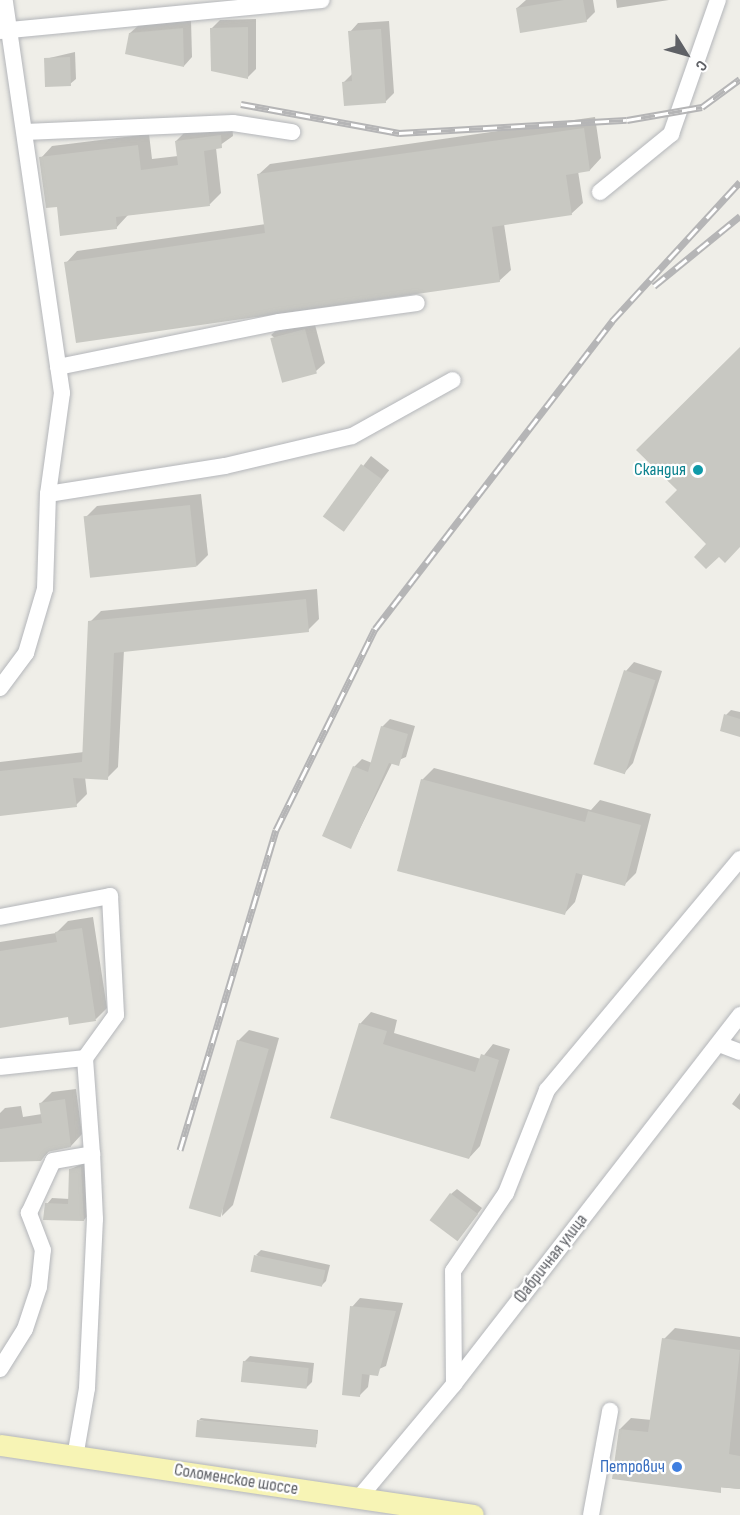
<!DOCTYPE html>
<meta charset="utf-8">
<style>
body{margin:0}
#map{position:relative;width:740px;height:1515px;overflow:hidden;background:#efeee8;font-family:"Sofia Sans Condensed",sans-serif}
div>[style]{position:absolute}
.shadow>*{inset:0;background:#0003;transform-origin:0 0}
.building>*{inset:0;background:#c8c8c2;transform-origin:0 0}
.roads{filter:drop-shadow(0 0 2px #b4b6ba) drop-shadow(0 0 2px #b4b6ba)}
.minor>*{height:16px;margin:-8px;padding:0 8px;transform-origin:8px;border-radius:8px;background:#fff}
.major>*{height:21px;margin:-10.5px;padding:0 10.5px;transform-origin:10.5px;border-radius:10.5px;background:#f7f4b5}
.rail>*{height:7px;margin-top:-3.5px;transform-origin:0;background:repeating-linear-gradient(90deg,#fff 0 14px,#b5b5b6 0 28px);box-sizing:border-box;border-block:2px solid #b5b5b6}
.dots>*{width:16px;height:16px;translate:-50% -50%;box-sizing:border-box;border:3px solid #fff;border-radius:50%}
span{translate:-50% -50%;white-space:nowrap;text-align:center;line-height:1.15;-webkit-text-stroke:4.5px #fff;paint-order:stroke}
.culture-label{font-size:18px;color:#0d838f}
.right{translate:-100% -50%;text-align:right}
.street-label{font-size:18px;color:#5f6166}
.shop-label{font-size:18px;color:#366cbe}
.north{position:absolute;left:656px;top:24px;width:60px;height:60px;-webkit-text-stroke:4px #fff;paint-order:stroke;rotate:127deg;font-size:16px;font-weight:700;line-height:24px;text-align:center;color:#5f6166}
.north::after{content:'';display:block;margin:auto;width:21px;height:27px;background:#5f6166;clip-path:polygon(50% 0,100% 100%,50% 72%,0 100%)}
</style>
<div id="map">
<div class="shadow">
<i style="clip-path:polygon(526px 0,593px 0,595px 12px,586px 21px,517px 8px)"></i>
<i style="clip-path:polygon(616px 0,669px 0,617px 8px)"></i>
<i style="clip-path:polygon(256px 19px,256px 69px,247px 78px,211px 29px,220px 20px)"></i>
<i style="clip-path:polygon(191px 20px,192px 57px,184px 66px,130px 33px,139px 25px)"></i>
<i style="clip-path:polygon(389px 21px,394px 93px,385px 102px,344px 82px,353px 73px,350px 32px,358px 23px)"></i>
<i style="clip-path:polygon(75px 52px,76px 79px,70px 84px,45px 59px)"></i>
<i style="clip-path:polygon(595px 117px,601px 158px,590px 170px,578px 171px,583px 203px,571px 214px,504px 224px,511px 270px,499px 281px,66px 263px,77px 251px,266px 224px,258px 175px,270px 164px)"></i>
<i style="clip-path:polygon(232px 124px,233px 136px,216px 148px,221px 193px,210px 204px,128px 215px,116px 228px,58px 205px,41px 158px,52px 146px,149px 134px,152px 159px,178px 156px,176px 141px,187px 130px)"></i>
<i style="clip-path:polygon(314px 321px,325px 363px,316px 371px,271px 335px,280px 327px)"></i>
<i style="left:371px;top:456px;width:23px;height:76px;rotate:38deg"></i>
<i style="clip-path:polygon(201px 494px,208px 555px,197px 566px,85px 518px,97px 506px)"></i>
<i style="clip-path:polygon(317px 589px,319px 619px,308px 630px,124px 650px,118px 767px,107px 778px,85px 777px,87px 794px,76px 805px,0 815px,0 762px,84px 752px,90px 622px,101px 611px)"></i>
<i style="clip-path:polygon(634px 662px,662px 671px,633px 763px,625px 772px,626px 671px)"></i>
<i style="clip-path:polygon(731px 710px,740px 712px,740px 735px,726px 715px)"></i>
<i style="clip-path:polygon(390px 719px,415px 726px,406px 757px,392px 763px,351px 847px,354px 767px,362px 759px,372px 763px,382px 727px)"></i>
<i style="clip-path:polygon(434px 768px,591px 810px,600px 800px,651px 814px,636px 873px,624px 885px,583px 874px,575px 902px,564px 914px,422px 780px)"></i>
<i style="clip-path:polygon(93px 917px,107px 1008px,96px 1019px,69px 1015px,0 1026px,0 942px,56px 933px,68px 921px)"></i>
<i style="clip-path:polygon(371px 1012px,397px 1020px,394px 1033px,481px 1059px,493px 1044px,510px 1049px,480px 1146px,469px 1158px,360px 1024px)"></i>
<i style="clip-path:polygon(249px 1030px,279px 1038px,233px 1205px,222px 1216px,238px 1041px)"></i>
<i style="clip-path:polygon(76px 1089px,82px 1134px,71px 1146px,50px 1150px,41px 1160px,0 1161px,0 1113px,5px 1108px,21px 1106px,23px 1117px,42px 1114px,40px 1104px,52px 1092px)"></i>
<i style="clip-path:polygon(740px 1093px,740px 1110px,732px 1104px)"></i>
<i style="clip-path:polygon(86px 1162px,89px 1214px,84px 1220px,47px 1204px,52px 1198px,70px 1199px,71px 1169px)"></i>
<i style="clip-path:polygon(457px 1189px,482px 1208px,463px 1233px,451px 1194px)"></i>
<i style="clip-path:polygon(261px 1250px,330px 1265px,326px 1281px,321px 1286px,256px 1255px)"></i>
<i style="clip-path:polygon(360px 1298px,403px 1303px,386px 1366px,370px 1373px,368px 1387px,360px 1395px,352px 1307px)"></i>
<i style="clip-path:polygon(675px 1328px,740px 1337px,740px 1489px,614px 1478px,620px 1429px,631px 1418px,652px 1420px,664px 1339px)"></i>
<i style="clip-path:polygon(250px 1356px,314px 1363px,312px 1382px,306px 1388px,244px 1362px)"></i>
<i style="clip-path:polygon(201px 1418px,318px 1430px,317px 1444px,199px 1420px)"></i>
</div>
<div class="building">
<i style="clip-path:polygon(564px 0,583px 0,587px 22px,520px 33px,516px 8px)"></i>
<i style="clip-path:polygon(248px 27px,248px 79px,211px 71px,210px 28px)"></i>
<i style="clip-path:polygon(183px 28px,184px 67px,125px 54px,129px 33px)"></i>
<i style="clip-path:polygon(381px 29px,386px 103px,344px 106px,342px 82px,352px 81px,348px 31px)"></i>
<i style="left:70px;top:57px;width:29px;height:26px;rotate:88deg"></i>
<i style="clip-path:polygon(584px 128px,590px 171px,566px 175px,572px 215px,492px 227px,500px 282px,76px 343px,64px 262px,265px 233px,257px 174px)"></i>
<i style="clip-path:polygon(221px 135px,222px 148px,204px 151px,210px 206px,116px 217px,117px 229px,60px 236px,57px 207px,46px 208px,39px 157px,138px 145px,141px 170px,178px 165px,175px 141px)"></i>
<i style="left:305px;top:329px;width:46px;height:36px;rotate:75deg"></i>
<i style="clip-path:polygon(740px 347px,740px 547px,725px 563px,719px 557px,706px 569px,694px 557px,706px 544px,665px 502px,677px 490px,636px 450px)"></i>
<i style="left:361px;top:464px;width:26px;height:65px;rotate:36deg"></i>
<i style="left:190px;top:505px;width:62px;height:107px;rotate:84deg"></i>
<i style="clip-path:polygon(306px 599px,309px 632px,114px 653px,108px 780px,73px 778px,77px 807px,0 816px,0 771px,82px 762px,88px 621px)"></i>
<i style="left:624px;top:670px;width:33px;height:99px;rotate:18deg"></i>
<i style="clip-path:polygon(724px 714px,740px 719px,740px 737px,720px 731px)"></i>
<i style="clip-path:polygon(381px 726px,408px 734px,399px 766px,389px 763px,351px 849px,322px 836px,353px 766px,368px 772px)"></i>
<i style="clip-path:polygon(421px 779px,585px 822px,588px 811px,641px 825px,625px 886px,576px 873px,565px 915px,397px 871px)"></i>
<i style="clip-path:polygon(82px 928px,96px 1021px,69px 1025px,68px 1017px,0 1028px,0 951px,57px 942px,55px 932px)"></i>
<i style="clip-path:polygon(359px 1023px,387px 1031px,383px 1044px,475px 1072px,481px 1054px,499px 1060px,469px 1159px,330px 1118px)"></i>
<i style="left:237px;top:1040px;width:33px;height:175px;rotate:16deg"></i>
<i style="clip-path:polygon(65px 1099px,71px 1147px,47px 1152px,41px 1161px,0 1162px,0 1129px,42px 1123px,39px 1103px)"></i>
<i style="clip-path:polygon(81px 1167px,84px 1221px,43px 1220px,45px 1203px,68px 1204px,69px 1169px)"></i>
<i style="left:450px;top:1193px;width:35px;height:34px;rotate:37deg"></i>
<i style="left:254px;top:1255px;width:73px;height:17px;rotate:12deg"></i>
<i style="clip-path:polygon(350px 1306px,396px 1311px,378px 1376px,362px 1374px,360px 1397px,342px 1395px)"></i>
<i style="clip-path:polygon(662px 1338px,740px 1350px,729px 1454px,740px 1456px,740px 1489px,721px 1487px,721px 1493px,612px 1479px,619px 1429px,648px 1432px)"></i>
<i style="left:243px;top:1361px;width:66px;height:21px;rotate:6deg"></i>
<i style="left:197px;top:1420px;width:121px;height:17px;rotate:5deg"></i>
</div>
<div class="roads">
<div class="minor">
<i style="left:0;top:31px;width:323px;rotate:-5.5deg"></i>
<i style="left:25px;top:132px;width:208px;rotate:-2.5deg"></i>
<i style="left:233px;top:123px;width:60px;rotate:8.7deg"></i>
<i style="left:600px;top:192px;width:92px;rotate:-39.2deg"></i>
<i style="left:671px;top:134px;width:142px;rotate:-70.7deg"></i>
<i style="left:58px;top:367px;width:226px;rotate:-11.5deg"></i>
<i style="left:279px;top:322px;width:139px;rotate:-7.8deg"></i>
<i style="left:48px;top:494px;width:179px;rotate:-9deg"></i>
<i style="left:225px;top:466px;width:130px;rotate:-13.3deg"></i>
<i style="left:352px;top:436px;width:115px;rotate:-29deg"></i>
<i style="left:0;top:688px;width:44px;rotate:-53.4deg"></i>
<i style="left:26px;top:653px;width:67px;rotate:-73.5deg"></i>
<i style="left:45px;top:589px;width:95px;rotate:-88.2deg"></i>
<i style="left:48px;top:494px;width:102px;rotate:-82.1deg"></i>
<i style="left:62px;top:393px;width:397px;rotate:-98.3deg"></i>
<i style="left:0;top:917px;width:112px;rotate:-10.8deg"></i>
<i style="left:110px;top:896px;width:119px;rotate:87.1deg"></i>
<i style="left:116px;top:1015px;width:53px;rotate:125.8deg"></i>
<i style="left:85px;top:1058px;width:85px;rotate:174deg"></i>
<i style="left:719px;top:1044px;width:22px;rotate:21deg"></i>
<i style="left:0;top:1369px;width:47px;rotate:-58deg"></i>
<i style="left:25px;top:1329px;width:44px;rotate:-71.6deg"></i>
<i style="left:39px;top:1287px;width:37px;rotate:-84deg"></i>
<i style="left:43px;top:1250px;width:40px;rotate:-111deg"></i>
<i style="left:29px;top:1213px;width:57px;rotate:-65.2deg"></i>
<i style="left:53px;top:1161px;width:40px;rotate:-10deg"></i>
<i style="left:92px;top:1154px;width:96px;rotate:-94.2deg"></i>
<i style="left:454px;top:1384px;width:113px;rotate:-90.5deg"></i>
<i style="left:453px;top:1271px;width:94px;rotate:-55.8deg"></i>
<i style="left:506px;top:1193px;width:111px;rotate:-68.3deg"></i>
<i style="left:547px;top:1090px;width:301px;rotate:-50.1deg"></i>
<i style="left:75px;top:1457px;width:70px;rotate:-80.1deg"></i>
<i style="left:87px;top:1388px;width:169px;rotate:-87.3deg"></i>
<i style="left:95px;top:1219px;width:65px;rotate:-92.6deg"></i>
<i style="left:358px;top:1499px;width:150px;rotate:-50.1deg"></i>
<i style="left:454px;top:1384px;width:467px;rotate:-52.2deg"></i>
<i style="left:591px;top:1515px;width:106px;rotate:-79.6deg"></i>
</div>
<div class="major">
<i style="left:0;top:1445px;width:478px;rotate:8.4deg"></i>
</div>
</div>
<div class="rail">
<i style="left:241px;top:104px;width:161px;rotate:10.4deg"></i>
<i style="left:399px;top:133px;width:228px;rotate:-3.3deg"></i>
<i style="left:627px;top:120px;width:76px;rotate:-9.8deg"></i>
<i style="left:702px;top:107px;width:47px;rotate:-36.4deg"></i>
<i style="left:654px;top:286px;width:111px;rotate:-39.1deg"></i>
<i style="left:180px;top:1150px;width:334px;rotate:-73.3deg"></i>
<i style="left:276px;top:830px;width:224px;rotate:-63.8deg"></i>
<i style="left:375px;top:629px;width:389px;rotate:-52.4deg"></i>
<i style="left:612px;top:321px;width:189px;rotate:-47.4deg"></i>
</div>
<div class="dots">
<i style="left:698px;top:470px;background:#0f9aa8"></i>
<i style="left:677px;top:1467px;background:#3f7fe0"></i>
</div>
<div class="culture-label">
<span class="right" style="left:686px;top:470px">Скандия</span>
</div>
<div class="street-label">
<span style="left:551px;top:1259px;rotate:-52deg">Фабричная улица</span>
<span style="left:236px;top:1480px;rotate:9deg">Соломенское шоссе</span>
</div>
<div class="shop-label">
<span class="right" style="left:665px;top:1467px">Петрович</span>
</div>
<div class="north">С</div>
</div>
